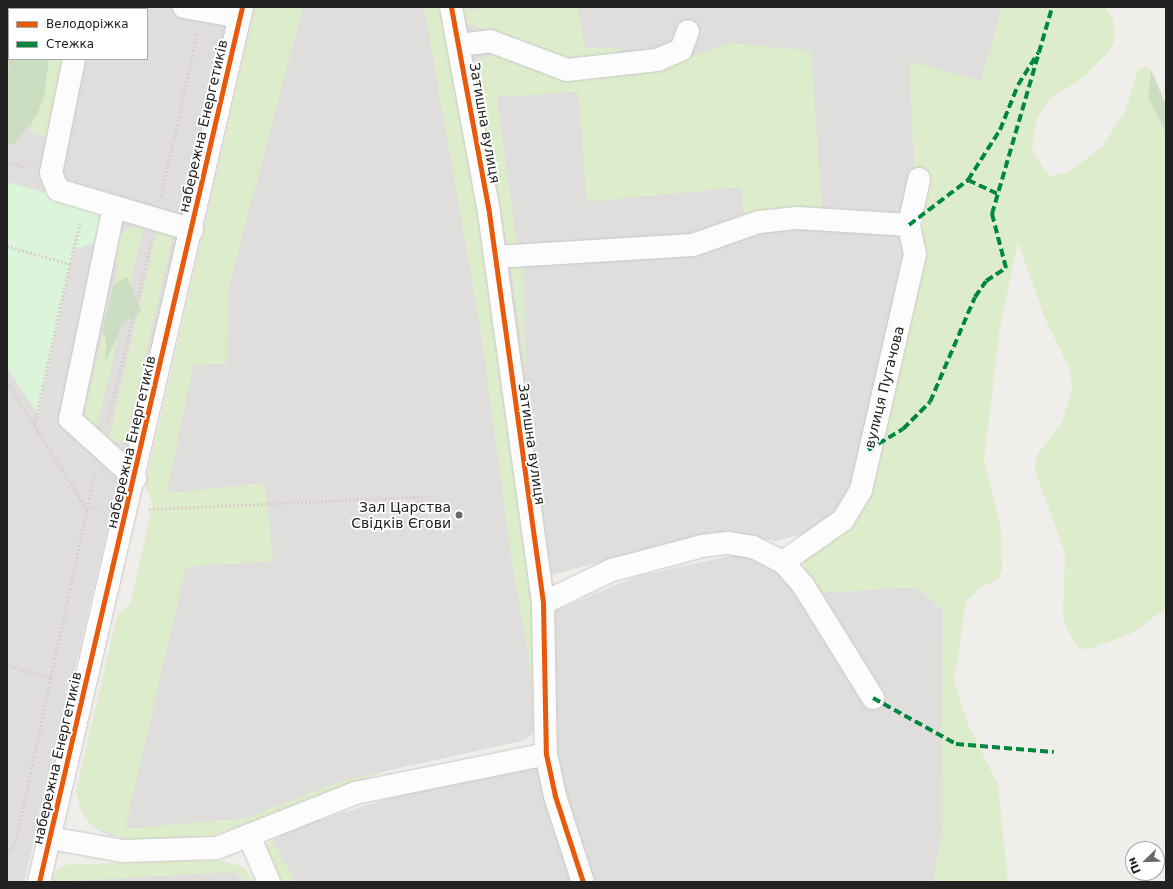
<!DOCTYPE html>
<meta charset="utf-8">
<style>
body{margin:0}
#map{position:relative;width:1173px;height:889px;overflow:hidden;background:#f0eeeb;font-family:"DejaVu Sans",sans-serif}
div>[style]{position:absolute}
.residential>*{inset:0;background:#dfdedc}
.grass>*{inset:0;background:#ddeccb;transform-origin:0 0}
.forest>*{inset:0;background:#cbdec1}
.park>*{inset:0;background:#daf5da}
.parking>*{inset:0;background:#e0dfde}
.path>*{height:2.5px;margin-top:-1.25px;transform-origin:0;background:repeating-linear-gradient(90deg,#dccecd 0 2px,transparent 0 4px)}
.roads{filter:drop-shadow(0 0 1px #c9c8c7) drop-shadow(0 0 1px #c9c8c7)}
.minor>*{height:22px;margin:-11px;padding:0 11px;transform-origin:11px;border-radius:11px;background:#fdfcfc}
.quiet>*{height:4px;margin-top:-2px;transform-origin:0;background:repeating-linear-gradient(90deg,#00873e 0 8px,transparent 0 12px)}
.cycleway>*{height:5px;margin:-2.5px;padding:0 2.5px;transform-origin:2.5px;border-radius:2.5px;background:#e8590c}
.dots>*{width:11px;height:11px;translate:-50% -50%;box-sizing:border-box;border:2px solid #fff;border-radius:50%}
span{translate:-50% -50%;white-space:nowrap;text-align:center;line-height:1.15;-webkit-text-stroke:3.5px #fff;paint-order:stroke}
.street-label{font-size:14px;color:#222}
.poi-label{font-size:14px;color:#222}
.right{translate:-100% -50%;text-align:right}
.frame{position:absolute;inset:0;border:8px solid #222;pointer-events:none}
.legend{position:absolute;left:8px;top:8px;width:140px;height:52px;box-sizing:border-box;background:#fff;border:1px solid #a7a7a7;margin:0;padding:5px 7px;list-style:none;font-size:12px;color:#222}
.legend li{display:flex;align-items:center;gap:8px;height:20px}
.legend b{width:20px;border:1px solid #a7a7a7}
.north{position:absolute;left:1125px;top:841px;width:40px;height:40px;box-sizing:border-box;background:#fff;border:1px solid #a7a7a7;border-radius:50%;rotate:247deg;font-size:11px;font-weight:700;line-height:16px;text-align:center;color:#222}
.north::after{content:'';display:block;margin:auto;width:14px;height:18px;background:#6a6968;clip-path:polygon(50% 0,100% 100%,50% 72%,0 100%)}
</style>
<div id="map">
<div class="residential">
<i style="clip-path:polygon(evenodd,7px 7px,232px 7px,24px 882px,7px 882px,7px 7px,9px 9px,147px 9px,147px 59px,9px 59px,9px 9px)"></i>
<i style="clip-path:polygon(255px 7px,449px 7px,522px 497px,535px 724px,532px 735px,521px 741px,386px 771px,209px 836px,110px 836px,93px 827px,82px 812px,76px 792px,117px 617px,131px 604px,153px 503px,145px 486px)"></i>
<i style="clip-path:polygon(458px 7px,1002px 7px,955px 172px,927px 196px,910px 244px,846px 506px,811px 532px,776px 541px,715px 532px,551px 575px,498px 230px)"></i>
<i style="clip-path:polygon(743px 553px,780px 572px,795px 594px,917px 587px,943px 610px,941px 838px,933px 882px,277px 882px,262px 849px,284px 831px,438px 783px,535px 766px,555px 611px,635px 577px)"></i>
<i style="clip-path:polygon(186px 861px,220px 861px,243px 867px,255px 882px,51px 882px,56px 870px,64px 865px)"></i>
</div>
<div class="grass">
<i style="clip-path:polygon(255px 7px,303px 7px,228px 290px,227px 363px,193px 366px,167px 493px,265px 483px,273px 561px,186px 567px,125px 829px,246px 818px,341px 781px,386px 771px,253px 823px,209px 836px,129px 840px,93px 827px,82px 812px,76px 792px,117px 617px,131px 604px,153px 503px,145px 486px)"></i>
<i style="clip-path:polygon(424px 7px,449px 7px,477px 146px,537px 645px,535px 724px,529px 658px,513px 571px,480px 327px)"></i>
<i style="clip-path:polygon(458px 7px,467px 7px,468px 11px,490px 7px,578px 7px,585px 48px,619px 48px,619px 59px,547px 60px,516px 37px,461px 22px)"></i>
<i style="clip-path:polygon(1002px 7px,1105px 7px,1113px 19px,1115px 38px,1110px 50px,1083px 78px,1050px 98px,1036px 120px,1032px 152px,1049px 176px,1067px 173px,1102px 147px,1125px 112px,1137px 72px,1145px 66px,1151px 70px,1148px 97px,1166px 132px,1166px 608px,1132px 633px,1086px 650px,1077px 646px,1067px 629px,1063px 616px,1065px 553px,1035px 471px,1037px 455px,1062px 422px,1072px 390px,1070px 370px,1044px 316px,1018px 242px,1000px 327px,984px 459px,1001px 530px,1002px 570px,997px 580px,982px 586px,966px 602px,954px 681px,968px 724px,998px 785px,1008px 882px,933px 882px,941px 838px,943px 610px,917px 587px,819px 593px,804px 568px,804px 558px,840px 533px,912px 286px,927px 196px,915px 188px,909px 61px,981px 81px)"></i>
<i style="clip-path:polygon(730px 43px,811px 51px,822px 207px,786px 208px,745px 222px,741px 187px,587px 202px,578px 92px,497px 97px,518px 253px,507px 249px,475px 73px,480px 61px,490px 55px,500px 56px,542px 74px,583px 72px,669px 65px)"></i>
<i style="clip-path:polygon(47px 59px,72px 59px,52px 138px,30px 133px)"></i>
<i style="clip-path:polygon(136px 225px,143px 229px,95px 438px,80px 431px,118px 265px,112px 248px,119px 233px)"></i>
<i style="left:157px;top:230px;width:17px;height:215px;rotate:13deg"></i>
<i style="clip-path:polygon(523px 265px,526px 377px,511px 267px)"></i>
<i style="clip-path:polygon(272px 840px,295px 882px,277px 882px,262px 849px)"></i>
<i style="clip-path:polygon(186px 861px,220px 861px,243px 867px,255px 882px,247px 882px,234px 872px,51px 882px,56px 870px,64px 865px)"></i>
</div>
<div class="forest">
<i style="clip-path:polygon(9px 50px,9px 59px,49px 59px,44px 97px,37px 115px,14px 144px,7px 143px)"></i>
<i style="clip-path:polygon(1151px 70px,1166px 105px,1166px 132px,1148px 97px)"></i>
<i style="clip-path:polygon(127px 277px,141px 311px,123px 324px,105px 363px,106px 340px,94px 312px,106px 290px)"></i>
</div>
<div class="park">
<i style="clip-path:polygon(7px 182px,99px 207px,104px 220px,97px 242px,74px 250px,38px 414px,7px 368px)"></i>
</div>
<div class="parking">
<i style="clip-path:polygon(97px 242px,112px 248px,118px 265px,80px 431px,95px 438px,90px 464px,73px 475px,38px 414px,74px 250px)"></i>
</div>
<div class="path">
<i style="left:7px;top:162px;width:22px;rotate:13deg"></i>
<i style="left:161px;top:196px;width:167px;rotate:-77.5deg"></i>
<i style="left:7px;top:246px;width:66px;rotate:15.9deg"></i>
<i style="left:70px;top:264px;width:165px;rotate:102.3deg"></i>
<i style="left:70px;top:264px;width:43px;rotate:-76.6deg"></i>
<i style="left:7px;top:381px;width:151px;rotate:58deg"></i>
<i style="left:87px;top:509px;width:15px"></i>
<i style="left:108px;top:421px;width:184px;rotate:-76.5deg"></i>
<i style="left:149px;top:509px;width:282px;rotate:-2.6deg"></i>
<i style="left:7px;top:665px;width:47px;rotate:16.1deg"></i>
<i style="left:7px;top:853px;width:16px;rotate:-55deg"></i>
<i style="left:16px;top:840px;width:375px;rotate:-77.9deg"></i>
</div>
<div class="roads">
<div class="minor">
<i style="left:184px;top:7px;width:57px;rotate:10.1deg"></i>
<i style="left:451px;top:7px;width:209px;rotate:79.5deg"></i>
<i style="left:489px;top:213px;width:394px;rotate:82.1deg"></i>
<i style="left:543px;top:603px;width:151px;rotate:88.9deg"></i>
<i style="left:546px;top:754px;width:43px;rotate:77.9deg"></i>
<i style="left:555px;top:796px;width:90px;rotate:72deg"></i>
<i style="left:84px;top:9px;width:2px;rotate:-90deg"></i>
<i style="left:459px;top:45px;width:31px;rotate:-7deg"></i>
<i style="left:490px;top:41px;width:82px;rotate:20.6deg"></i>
<i style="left:567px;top:70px;width:91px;rotate:-6.3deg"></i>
<i style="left:657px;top:60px;width:26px;rotate:-23deg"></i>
<i style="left:681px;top:50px;width:20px;rotate:-70deg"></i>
<i style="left:74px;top:59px;width:116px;rotate:101.4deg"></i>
<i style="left:51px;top:173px;width:18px;rotate:68deg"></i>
<i style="left:58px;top:190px;width:140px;rotate:16.6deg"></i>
<i style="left:114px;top:207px;width:217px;rotate:101.7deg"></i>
<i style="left:70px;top:419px;width:88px;rotate:42.2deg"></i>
<i style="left:495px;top:257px;width:198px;rotate:-3.5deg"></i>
<i style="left:693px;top:245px;width:70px;rotate:-19.2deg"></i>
<i style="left:759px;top:222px;width:39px;rotate:-6deg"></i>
<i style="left:798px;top:218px;width:111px;rotate:3.6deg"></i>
<i style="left:783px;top:562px;width:73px;rotate:-35deg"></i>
<i style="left:843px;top:520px;width:35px;rotate:-59deg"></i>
<i style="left:861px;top:490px;width:242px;rotate:-77.1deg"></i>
<i style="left:915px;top:254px;width:30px;rotate:-102deg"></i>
<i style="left:909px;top:225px;width:47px;rotate:-77.7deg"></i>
<i style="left:543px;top:603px;width:76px;rotate:-25.6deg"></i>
<i style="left:612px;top:570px;width:93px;rotate:-14.9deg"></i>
<i style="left:702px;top:546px;width:26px;rotate:-7deg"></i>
<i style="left:728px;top:543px;width:25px;rotate:9deg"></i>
<i style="left:753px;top:547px;width:34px;rotate:27deg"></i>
<i style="left:783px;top:562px;width:30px;rotate:49deg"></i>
<i style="left:803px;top:585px;width:133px;rotate:58.2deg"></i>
<i style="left:249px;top:836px;width:50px;rotate:66.5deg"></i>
<i style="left:50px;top:838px;width:74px;rotate:10.1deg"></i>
<i style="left:123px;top:851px;width:94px;rotate:-1.8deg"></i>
<i style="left:217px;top:848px;width:149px;rotate:-21.7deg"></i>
<i style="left:355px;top:793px;width:195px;rotate:-11.5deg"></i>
<i style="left:39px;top:882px;width:898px;rotate:-76.94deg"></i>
</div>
</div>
<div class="quiet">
<i style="left:968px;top:180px;width:33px;rotate:25deg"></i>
<i style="left:909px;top:225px;width:74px;rotate:-37.3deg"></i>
<i style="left:968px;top:180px;width:59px;rotate:-57.4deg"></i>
<i style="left:1000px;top:130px;width:48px;rotate:-68.2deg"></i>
<i style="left:1018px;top:85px;width:38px;rotate:-58deg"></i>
<i style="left:868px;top:450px;width:41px;rotate:-31deg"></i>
<i style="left:903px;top:429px;width:38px;rotate:-45deg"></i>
<i style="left:930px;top:402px;width:114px;rotate:-66.8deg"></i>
<i style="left:975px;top:297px;width:19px;rotate:-55deg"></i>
<i style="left:986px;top:281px;width:24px;rotate:-33deg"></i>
<i style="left:1006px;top:268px;width:56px;rotate:-104.5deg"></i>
<i style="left:992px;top:214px;width:216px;rotate:-73.8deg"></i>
<i style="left:873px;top:698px;width:95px;rotate:29deg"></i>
<i style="left:956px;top:744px;width:98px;rotate:4.7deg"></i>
</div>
<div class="cycleway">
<i style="left:451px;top:7px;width:209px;rotate:79.5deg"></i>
<i style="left:489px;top:213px;width:394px;rotate:82.1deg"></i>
<i style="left:543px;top:603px;width:151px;rotate:88.9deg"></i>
<i style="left:546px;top:754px;width:43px;rotate:77.9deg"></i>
<i style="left:555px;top:796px;width:90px;rotate:72deg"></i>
<i style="left:39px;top:882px;width:898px;rotate:-76.94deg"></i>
</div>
<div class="dots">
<i style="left:459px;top:515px;background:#6a6968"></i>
</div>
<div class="street-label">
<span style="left:485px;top:123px;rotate:80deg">Затишна вулиця</span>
<span style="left:203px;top:126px;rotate:-77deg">набережна Енергетиків</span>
<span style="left:884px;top:387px;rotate:-76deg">вулиця Пугачова</span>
<span style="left:131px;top:442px;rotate:-77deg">набережна Енергетиків</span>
<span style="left:532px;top:444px;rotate:82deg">Затишна вулиця</span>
<span style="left:57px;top:758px;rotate:-77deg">набережна Енергетиків</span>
</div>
<div class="poi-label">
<span class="right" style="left:451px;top:515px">Зал Царства<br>Свідків Єгови</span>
</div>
<div class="frame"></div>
<ul class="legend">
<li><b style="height:5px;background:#e8590c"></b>Велодоріжка</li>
<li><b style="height:5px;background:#00873e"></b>Стежка</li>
</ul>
<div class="north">Пн</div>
</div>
